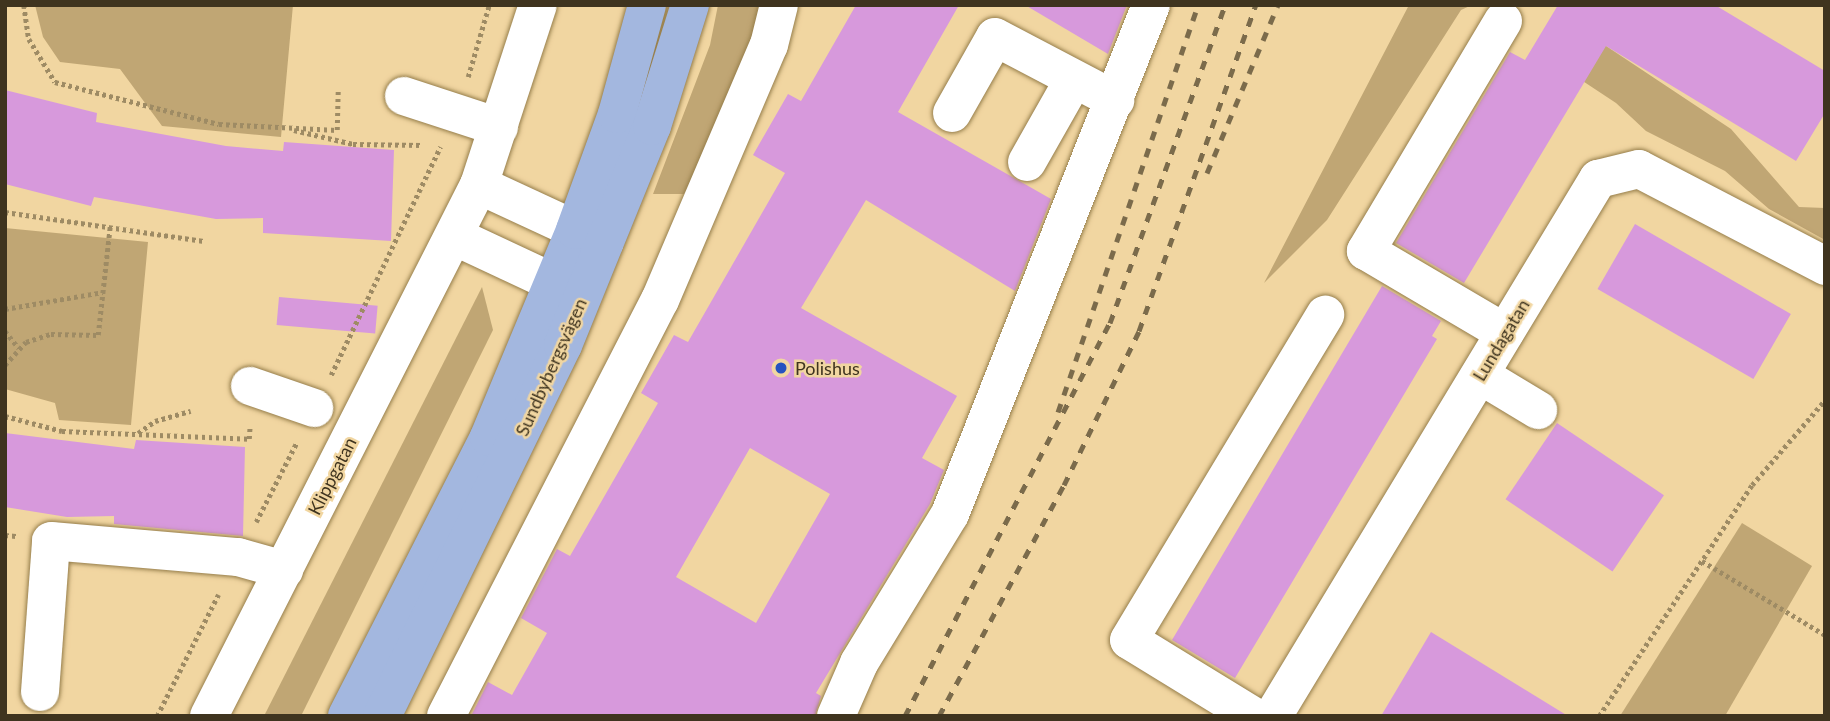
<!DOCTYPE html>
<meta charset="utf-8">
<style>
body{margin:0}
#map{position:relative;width:1830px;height:721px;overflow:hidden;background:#f1d6a1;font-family:Lato,sans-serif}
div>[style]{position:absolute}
.green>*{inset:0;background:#c0a674}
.building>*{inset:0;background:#d799dc;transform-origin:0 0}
.path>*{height:4.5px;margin-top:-2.25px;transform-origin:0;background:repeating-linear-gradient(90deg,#9e8b64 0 3.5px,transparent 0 7px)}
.roads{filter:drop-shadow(0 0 2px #967e4b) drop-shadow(0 0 2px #967e4b)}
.minor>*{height:38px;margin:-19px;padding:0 19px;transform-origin:19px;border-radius:19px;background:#fff}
.major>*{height:38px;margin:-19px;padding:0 19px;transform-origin:19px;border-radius:19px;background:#a3b7df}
.rail>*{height:5px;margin-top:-2.5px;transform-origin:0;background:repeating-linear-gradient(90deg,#7b6b4b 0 9px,transparent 0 18px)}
.dots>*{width:19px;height:19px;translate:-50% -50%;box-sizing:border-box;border:4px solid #f1d6a1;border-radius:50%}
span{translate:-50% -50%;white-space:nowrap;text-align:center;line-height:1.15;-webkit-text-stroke:5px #f1d6a1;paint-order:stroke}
.street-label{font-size:18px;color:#3f341f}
.poi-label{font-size:18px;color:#3f341f}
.left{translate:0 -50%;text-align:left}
.frame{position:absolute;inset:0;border:7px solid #3f341f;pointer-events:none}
</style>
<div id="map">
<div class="green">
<i style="clip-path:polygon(35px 5px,293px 5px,281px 137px,162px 126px,120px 69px,60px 62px,43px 37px)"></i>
<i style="clip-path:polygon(718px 5px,770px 5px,760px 44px,684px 194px,653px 194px,710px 45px)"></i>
<i style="clip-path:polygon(1409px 5px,1472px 5px,1461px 10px,1327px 220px,1264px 283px)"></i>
<i style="clip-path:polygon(1588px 34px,1731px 129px,1799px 207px,1825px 208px,1825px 240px,1769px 209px,1725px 171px,1646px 131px,1616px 103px,1560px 66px)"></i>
<i style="clip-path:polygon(5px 228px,148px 242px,131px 425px,59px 420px,55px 403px,5px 389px)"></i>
<i style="clip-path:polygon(482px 287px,493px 330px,301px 716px,264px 716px)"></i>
<i style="clip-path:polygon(1742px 523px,1812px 566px,1725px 716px,1620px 716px)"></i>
</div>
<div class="building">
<i style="clip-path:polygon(evenodd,856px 5px,959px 5px,898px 112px,1051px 199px,1015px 291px,866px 200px,801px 308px,957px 396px,922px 458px,944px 470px,930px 504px,816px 693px,821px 696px,815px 716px,471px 716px,488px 682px,512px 695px,547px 633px,521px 618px,557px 549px,570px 556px,658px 403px,641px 393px,674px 335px,688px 342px,785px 173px,753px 155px,788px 94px,801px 101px,856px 5px,750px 448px,830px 494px,756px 623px,676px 577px,750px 448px)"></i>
<i style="clip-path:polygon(1025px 5px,1127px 5px,1108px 54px)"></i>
<i style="clip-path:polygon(1558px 5px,1715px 5px,1825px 71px,1825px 113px,1796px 161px,1606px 46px,1464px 283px,1396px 243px,1510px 52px,1525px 60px)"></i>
<i style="clip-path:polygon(5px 90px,97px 113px,96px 122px,226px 146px,283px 151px,284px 142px,394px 150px,391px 241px,263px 233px,263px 218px,216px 219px,94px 197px,91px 206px,5px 184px)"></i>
<i style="left:1635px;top:224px;width:180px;height:75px;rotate:30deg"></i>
<i style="clip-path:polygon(1382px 286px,1441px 321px,1432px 336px,1437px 339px,1235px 678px,1172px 640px)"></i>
<i style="left:279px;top:297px;width:99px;height:28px;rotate:5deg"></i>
<i style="left:1557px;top:423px;width:129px;height:92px;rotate:34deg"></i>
<i style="clip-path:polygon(5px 433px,134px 449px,136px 440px,245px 447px,243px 536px,114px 524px,114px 516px,67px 517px,5px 507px)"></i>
<i style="clip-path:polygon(1431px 632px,1568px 716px,1381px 716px)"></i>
</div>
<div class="path">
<i style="left:24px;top:5px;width:34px;rotate:82deg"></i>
<i style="left:29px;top:39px;width:50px;rotate:58.8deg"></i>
<i style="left:55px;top:82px;width:169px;rotate:14.4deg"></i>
<i style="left:219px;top:124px;width:118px;rotate:2.9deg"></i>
<i style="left:337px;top:130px;width:42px;rotate:-88.6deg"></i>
<i style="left:468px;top:77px;width:75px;rotate:-73.7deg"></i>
<i style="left:294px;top:130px;width:61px;rotate:13.3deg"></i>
<i style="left:353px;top:144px;width:70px;rotate:0.8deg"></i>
<i style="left:5px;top:212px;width:201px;rotate:8.3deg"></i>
<i style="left:5px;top:309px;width:99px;rotate:-9.8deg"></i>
<i style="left:5px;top:331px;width:22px;rotate:51deg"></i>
<i style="left:5px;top:365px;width:31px;rotate:-48deg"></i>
<i style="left:26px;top:342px;width:26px;rotate:-18deg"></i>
<i style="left:51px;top:334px;width:47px;rotate:1.2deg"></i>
<i style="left:98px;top:335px;width:109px;rotate:-83.7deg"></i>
<i style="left:331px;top:375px;width:253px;rotate:-64.4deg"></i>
<i style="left:5px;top:416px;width:59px;rotate:14.7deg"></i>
<i style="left:62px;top:431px;width:187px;rotate:2.4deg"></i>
<i style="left:249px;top:439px;width:13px;rotate:-86deg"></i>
<i style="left:138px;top:433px;width:21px;rotate:-35deg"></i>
<i style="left:155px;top:421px;width:37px;rotate:-16deg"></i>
<i style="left:256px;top:522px;width:90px;rotate:-62.9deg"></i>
<i style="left:5px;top:535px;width:11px;rotate:5deg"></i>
<i style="left:1702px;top:561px;width:144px;rotate:31deg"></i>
<i style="left:157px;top:716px;width:136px;rotate:-63.2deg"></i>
<i style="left:1599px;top:716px;width:277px;rotate:-56.5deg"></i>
<i style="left:1752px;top:485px;width:112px;rotate:-49.3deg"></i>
</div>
<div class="roads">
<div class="minor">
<i style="left:1503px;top:21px;width:268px;rotate:120.8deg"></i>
<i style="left:1366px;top:251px;width:161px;rotate:30.5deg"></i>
<i style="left:404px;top:96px;width:100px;rotate:18.1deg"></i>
<i style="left:952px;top:113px;width:87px;rotate:-60.5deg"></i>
<i style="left:995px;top:37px;width:136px;rotate:27.7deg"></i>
<i style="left:1027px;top:162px;width:95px;rotate:-60.5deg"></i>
<i style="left:479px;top:185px;width:138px;rotate:24.9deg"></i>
<i style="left:454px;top:236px;width:141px;rotate:25.1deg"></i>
<i style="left:1480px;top:375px;width:68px;rotate:31.1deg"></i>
<i style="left:250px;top:386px;width:68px;rotate:19deg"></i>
<i style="left:40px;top:692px;width:151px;rotate:-85.8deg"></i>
<i style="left:51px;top:541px;width:188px;rotate:4.9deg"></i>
<i style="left:238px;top:557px;width:48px;rotate:15.8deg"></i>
<i style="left:209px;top:716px;width:596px;rotate:-63.05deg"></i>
<i style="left:479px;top:185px;width:189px;rotate:-71.9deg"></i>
<i style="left:446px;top:716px;width:468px;rotate:-62.8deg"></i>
<i style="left:660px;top:300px;width:277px;rotate:-66.9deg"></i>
<i style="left:769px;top:45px;width:41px;rotate:-76deg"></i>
<i style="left:836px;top:716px;width:58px;rotate:-66.5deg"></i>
<i style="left:859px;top:663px;width:175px;rotate:-58.6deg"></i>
<i style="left:950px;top:514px;width:547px;rotate:-68.45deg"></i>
<i style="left:1253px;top:716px;width:145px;rotate:-148.5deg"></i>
<i style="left:1129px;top:640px;width:380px;rotate:-58.9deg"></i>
<i style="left:1273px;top:716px;width:628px;rotate:-58.82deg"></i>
<i style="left:1598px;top:179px;width:42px;rotate:-13.7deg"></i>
<i style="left:1639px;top:169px;width:210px;rotate:27.5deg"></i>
</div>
<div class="major">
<i style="left:347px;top:716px;width:313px;rotate:-63deg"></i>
<i style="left:489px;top:437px;width:224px;rotate:-67.4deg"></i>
<i style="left:575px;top:230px;width:123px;rotate:-70.1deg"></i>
<i style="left:617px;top:114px;width:113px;rotate:-74.6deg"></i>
<i style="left:382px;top:716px;width:413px;rotate:-64deg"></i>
<i style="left:563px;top:345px;width:236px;rotate:-67.9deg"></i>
<i style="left:652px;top:126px;width:127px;rotate:-72.6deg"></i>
</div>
</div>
<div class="rail">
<i style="left:1207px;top:173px;width:182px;rotate:-67.1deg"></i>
<i style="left:1058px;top:412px;width:430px;rotate:-71deg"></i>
<i style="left:905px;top:716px;width:443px;rotate:-62.5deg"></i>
<i style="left:1110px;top:323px;width:338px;rotate:-70.1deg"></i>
<i style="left:939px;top:716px;width:263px;rotate:-61.6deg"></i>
<i style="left:1064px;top:485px;width:171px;rotate:-64deg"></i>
<i style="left:1139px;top:331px;width:346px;rotate:-70.3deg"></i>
</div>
<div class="dots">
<i style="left:781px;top:368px;background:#2552c0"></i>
</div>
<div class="street-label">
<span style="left:1501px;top:340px;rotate:-59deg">Lundagatan</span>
<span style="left:551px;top:367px;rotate:-66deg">Sundbybergsvägen</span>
<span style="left:332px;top:476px;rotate:-63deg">Klippgatan</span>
</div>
<div class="poi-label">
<span class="left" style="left:795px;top:368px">Polishus</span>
</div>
<div class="frame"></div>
</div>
